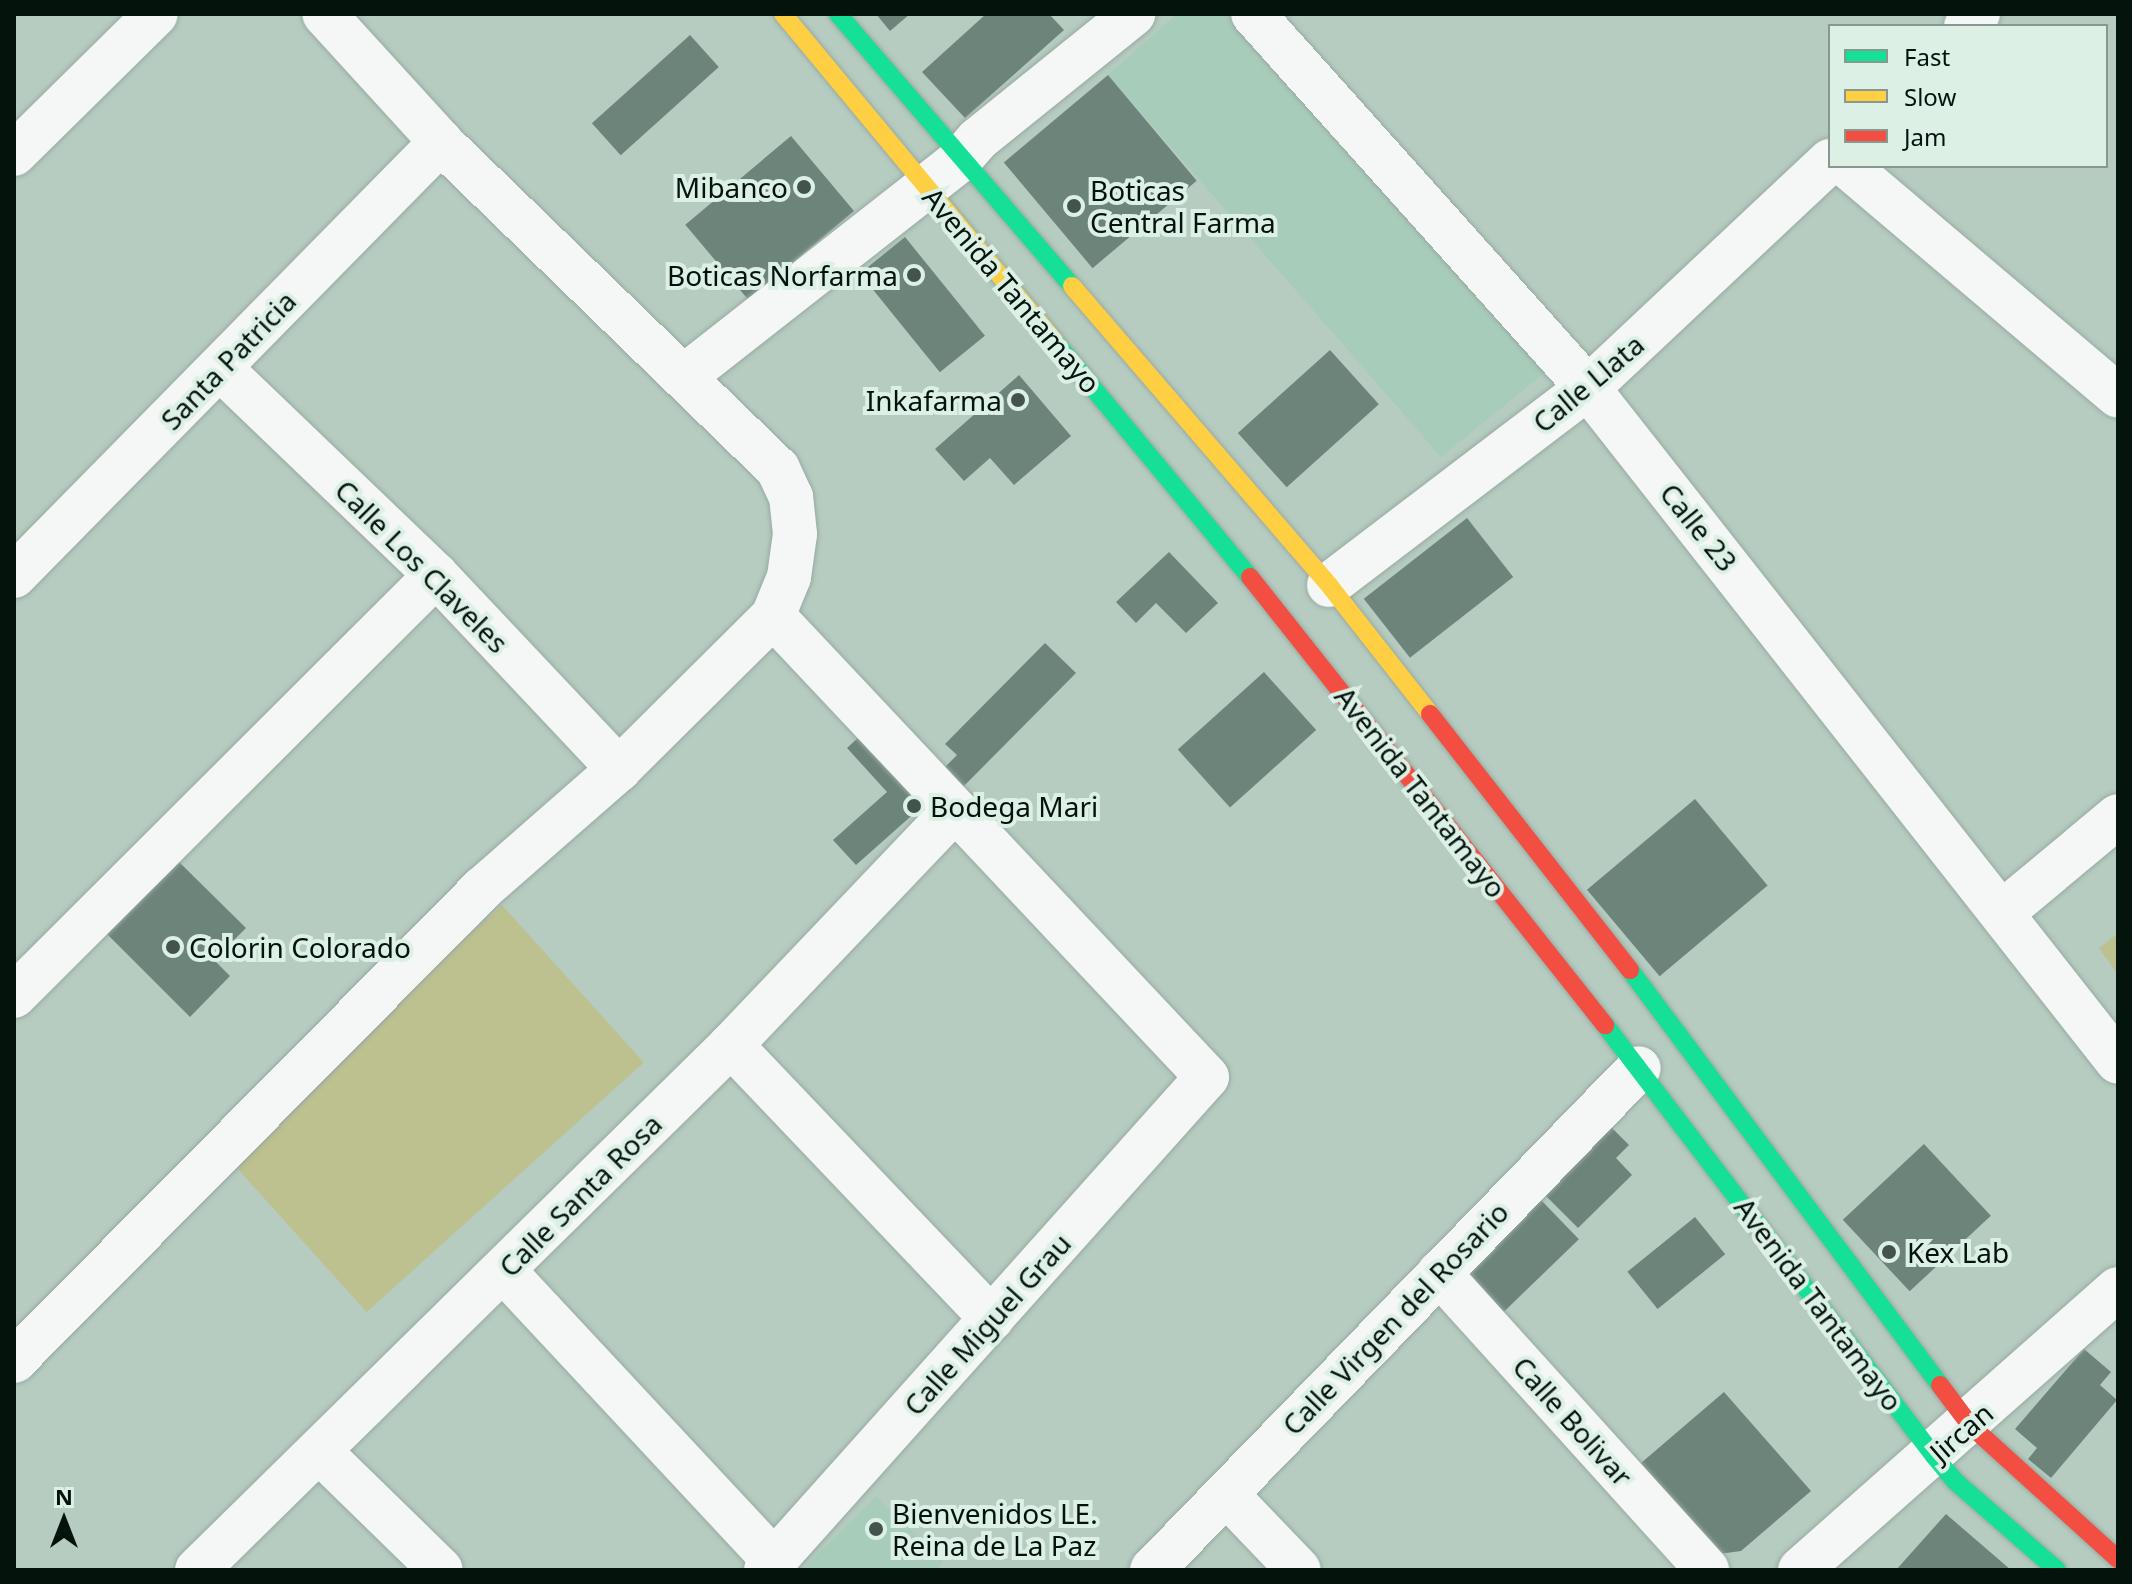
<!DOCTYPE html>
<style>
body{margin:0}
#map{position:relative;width:2132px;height:1584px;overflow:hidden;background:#b6ccc1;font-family:"Noto Sans",sans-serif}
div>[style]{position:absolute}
.built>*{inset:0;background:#a8ccba}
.green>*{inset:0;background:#bcc18f;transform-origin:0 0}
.building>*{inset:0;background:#6d847a;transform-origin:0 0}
.roads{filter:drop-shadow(0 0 2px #98aaa1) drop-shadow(0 0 2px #98aaa1)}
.street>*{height:44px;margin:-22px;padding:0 22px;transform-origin:22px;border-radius:22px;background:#f4f7f6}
.fast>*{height:18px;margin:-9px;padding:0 9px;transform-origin:9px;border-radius:9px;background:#16e098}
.slow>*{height:18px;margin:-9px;padding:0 9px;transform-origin:9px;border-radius:9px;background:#ffcf43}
.jam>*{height:18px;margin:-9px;padding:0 9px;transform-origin:9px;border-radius:9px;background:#f24e42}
.dots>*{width:22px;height:22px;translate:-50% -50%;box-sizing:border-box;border:4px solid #dcf0e6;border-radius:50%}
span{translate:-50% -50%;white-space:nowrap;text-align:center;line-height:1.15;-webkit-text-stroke:8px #dcf0e6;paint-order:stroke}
.poi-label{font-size:28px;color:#05130d}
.right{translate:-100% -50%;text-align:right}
.left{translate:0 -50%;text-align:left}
.street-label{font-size:28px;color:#05130d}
.frame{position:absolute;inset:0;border:16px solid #05130d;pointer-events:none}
.legend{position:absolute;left:1828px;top:24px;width:280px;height:144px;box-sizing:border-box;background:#dcf0e6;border:2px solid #86988f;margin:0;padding:10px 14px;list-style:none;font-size:24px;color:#05130d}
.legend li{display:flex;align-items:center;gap:16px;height:40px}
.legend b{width:40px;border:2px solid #86988f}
.north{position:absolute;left:24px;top:1480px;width:80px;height:80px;-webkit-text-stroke:6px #dcf0e6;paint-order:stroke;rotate:0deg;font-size:22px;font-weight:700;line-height:32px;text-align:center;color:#05130d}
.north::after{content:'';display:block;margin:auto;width:28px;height:36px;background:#05130d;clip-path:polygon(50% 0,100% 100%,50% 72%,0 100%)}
</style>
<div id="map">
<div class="built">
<i style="clip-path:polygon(1177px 14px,1243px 14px,1553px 366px,1441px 457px,1108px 75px)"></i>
<i style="clip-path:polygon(876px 1496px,944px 1562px,936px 1570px,802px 1570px)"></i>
</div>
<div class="green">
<i style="left:502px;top:905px;width:212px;height:373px;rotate:48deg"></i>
<i style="clip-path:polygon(2118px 933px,2118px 975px,2099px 948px)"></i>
</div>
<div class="building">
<i style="clip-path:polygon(876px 14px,910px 14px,890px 31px)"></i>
<i style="clip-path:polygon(986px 14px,1049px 14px,1064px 30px,965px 118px,922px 72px)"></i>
<i style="left:690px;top:35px;width:43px;height:132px;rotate:48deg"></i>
<i style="left:1108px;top:75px;width:138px;height:136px;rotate:50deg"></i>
<i style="left:791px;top:136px;width:98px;height:138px;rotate:50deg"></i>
<i style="left:905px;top:237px;width:127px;height:58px;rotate:51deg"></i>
<i style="left:1330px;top:350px;width:73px;height:124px;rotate:48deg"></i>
<i style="clip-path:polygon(1019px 375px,1071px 436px,1014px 485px,990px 458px,964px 481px,935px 449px)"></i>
<i style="left:1467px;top:518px;width:75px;height:131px;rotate:52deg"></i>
<i style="clip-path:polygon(1169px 552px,1218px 603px,1186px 633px,1156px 603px,1136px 623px,1116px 602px)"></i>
<i style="clip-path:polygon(1045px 643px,1076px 673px,956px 794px,937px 775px,957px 755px,945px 744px)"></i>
<i style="left:1264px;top:672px;width:78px;height:116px;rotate:48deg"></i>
<i style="clip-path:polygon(860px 736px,918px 800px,918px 810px,856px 865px,833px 840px,887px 792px,847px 748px)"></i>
<i style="left:1695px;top:799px;width:113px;height:141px;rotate:50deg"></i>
<i style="clip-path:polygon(178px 861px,246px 928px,214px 960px,230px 976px,190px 1017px,106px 933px)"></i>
<i style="clip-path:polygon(1603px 1119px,1629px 1145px,1616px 1158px,1632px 1175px,1578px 1228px,1538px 1188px)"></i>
<i style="left:1924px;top:1144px;width:98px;height:111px;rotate:47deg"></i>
<i style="left:1540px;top:1199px;width:56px;height:106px;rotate:46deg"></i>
<i style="left:1695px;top:1217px;width:48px;height:87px;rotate:51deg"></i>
<i style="clip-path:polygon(2084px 1349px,2111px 1372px,2100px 1385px,2117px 1400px,2051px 1478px,2028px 1459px,2037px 1448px,2015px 1429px)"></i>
<i style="clip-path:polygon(1724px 1392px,1811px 1491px,1741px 1551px,1719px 1554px,1634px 1469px)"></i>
<i style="clip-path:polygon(1946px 1514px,2011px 1570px,1896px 1570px)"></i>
</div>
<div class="roads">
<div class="street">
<i style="left:1253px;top:14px;width:502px;rotate:48.15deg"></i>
<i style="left:1588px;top:388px;width:857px;rotate:51.82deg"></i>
<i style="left:1966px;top:26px;width:17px;rotate:-45deg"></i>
<i style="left:14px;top:154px;width:199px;rotate:-44.6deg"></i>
<i style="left:1847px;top:166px;width:355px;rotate:40.3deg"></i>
<i style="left:220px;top:368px;width:299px;rotate:43.8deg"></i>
<i style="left:436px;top:575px;width:267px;rotate:46.7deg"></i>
<i style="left:686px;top:375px;width:347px;rotate:-38.1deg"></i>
<i style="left:959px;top:161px;width:28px;rotate:-49deg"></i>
<i style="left:977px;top:140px;width:201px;rotate:-38.9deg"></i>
<i style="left:14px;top:576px;width:609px;rotate:-45.47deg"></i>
<i style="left:1329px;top:585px;width:325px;rotate:-37.3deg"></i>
<i style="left:1588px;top:388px;width:332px;rotate:-43.2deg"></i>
<i style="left:2004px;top:911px;width:148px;rotate:-39.8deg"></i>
<i style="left:14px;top:996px;width:596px;rotate:-44.93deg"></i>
<i style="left:731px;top:1045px;width:378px;rotate:46.4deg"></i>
<i style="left:504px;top:1271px;width:396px;rotate:47deg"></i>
<i style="left:1439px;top:1273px;width:400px;rotate:47.9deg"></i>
<i style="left:14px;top:1361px;width:665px;rotate:-45.24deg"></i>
<i style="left:482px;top:889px;width:182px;rotate:-41.2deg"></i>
<i style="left:619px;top:769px;width:217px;rotate:-44.8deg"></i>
<i style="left:773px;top:616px;width:42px;rotate:-67.7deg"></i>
<i style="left:789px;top:577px;width:43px;rotate:-82.1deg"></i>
<i style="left:795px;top:534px;width:37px;rotate:-96deg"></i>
<i style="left:791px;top:497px;width:31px;rotate:-115deg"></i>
<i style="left:778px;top:469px;width:470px;rotate:-135.9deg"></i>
<i style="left:441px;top:142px;width:173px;rotate:-132.4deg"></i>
<i style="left:319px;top:1451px;width:170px;rotate:44.3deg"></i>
<i style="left:1226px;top:1494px;width:105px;rotate:46.2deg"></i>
<i style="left:197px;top:1570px;width:749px;rotate:-44.51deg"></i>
<i style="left:731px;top:1045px;width:323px;rotate:-46.4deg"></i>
<i style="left:766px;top:1570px;width:661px;rotate:-48.19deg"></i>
<i style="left:1207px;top:1077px;width:633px;rotate:-133.27deg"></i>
<i style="left:1152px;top:1570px;width:699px;rotate:-45.87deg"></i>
<i style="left:1800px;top:1570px;width:424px;rotate:-41.5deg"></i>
</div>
<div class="fast">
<i style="left:838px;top:14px;width:359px;rotate:49.3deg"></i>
<i style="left:1054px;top:341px;width:307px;rotate:50.3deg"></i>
<i style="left:1630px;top:970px;width:518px;rotate:53.24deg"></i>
<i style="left:1605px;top:1025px;width:542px;rotate:52.64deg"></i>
<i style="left:1934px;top:1456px;width:34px;rotate:50deg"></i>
<i style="left:1956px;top:1482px;width:134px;rotate:41.1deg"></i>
</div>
<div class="slow">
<i style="left:783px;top:14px;width:425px;rotate:50.3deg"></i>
<i style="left:1072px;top:286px;width:394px;rotate:49.3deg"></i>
<i style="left:1329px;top:585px;width:164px;rotate:51.9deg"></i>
</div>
<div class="jam">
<i style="left:1250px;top:577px;width:572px;rotate:51.61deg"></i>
<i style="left:1430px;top:714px;width:325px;rotate:52deg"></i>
<i style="left:1940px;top:1385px;width:50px;rotate:53.1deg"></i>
<i style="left:1970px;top:1425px;width:200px;rotate:42.2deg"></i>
</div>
</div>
<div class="dots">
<i style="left:804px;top:187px;background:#43544c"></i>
<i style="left:1074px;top:206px;background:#43544c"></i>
<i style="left:914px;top:275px;background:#43544c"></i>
<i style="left:1018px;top:400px;background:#43544c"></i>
<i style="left:914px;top:806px;background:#43544c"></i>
<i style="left:173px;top:947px;background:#43544c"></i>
<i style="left:1889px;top:1252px;background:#43544c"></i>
<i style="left:876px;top:1529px;background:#43544c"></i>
</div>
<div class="poi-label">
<span class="right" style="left:788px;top:187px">Mibanco</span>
<span class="left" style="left:1090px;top:206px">Boticas<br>Central Farma</span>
<span class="right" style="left:898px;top:275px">Boticas Norfarma</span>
<span class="right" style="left:1002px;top:400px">Inkafarma</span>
<span class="left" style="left:930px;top:806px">Bodega Mari</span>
<span class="left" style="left:189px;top:947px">Colorin Colorado</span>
<span class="left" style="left:1907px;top:1252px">Kex Lab</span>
<span class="left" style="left:892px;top:1529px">Bienvenidos LE.<br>Reina de La Paz</span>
</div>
<div class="street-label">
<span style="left:1012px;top:290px;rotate:50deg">Avenida Tantamayo</span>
<span style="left:228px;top:360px;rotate:-46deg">Santa Patricia</span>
<span style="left:1588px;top:383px;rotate:-40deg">Calle Llata</span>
<span style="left:1699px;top:527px;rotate:51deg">Calle 23</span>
<span style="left:422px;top:566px;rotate:45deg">Calle Los Claveles</span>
<span style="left:1421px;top:792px;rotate:52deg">Avenida Tantamayo</span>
<span style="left:580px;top:1195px;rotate:-45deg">Calle Santa Rosa</span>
<span style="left:1819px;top:1304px;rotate:53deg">Avenida Tantamayo</span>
<span style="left:1395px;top:1318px;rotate:-46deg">Calle Virgen del Rosario</span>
<span style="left:987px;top:1324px;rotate:-48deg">Calle Miguel Grau</span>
<span style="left:1573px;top:1421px;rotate:48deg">Calle Bolivar</span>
<span style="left:1961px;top:1432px;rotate:-41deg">Jircan</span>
</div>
<div class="frame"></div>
<ul class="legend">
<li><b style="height:10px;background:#16e098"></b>Fast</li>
<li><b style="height:10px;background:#ffcf43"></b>Slow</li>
<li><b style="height:10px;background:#f24e42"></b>Jam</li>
</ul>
<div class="north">N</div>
</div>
